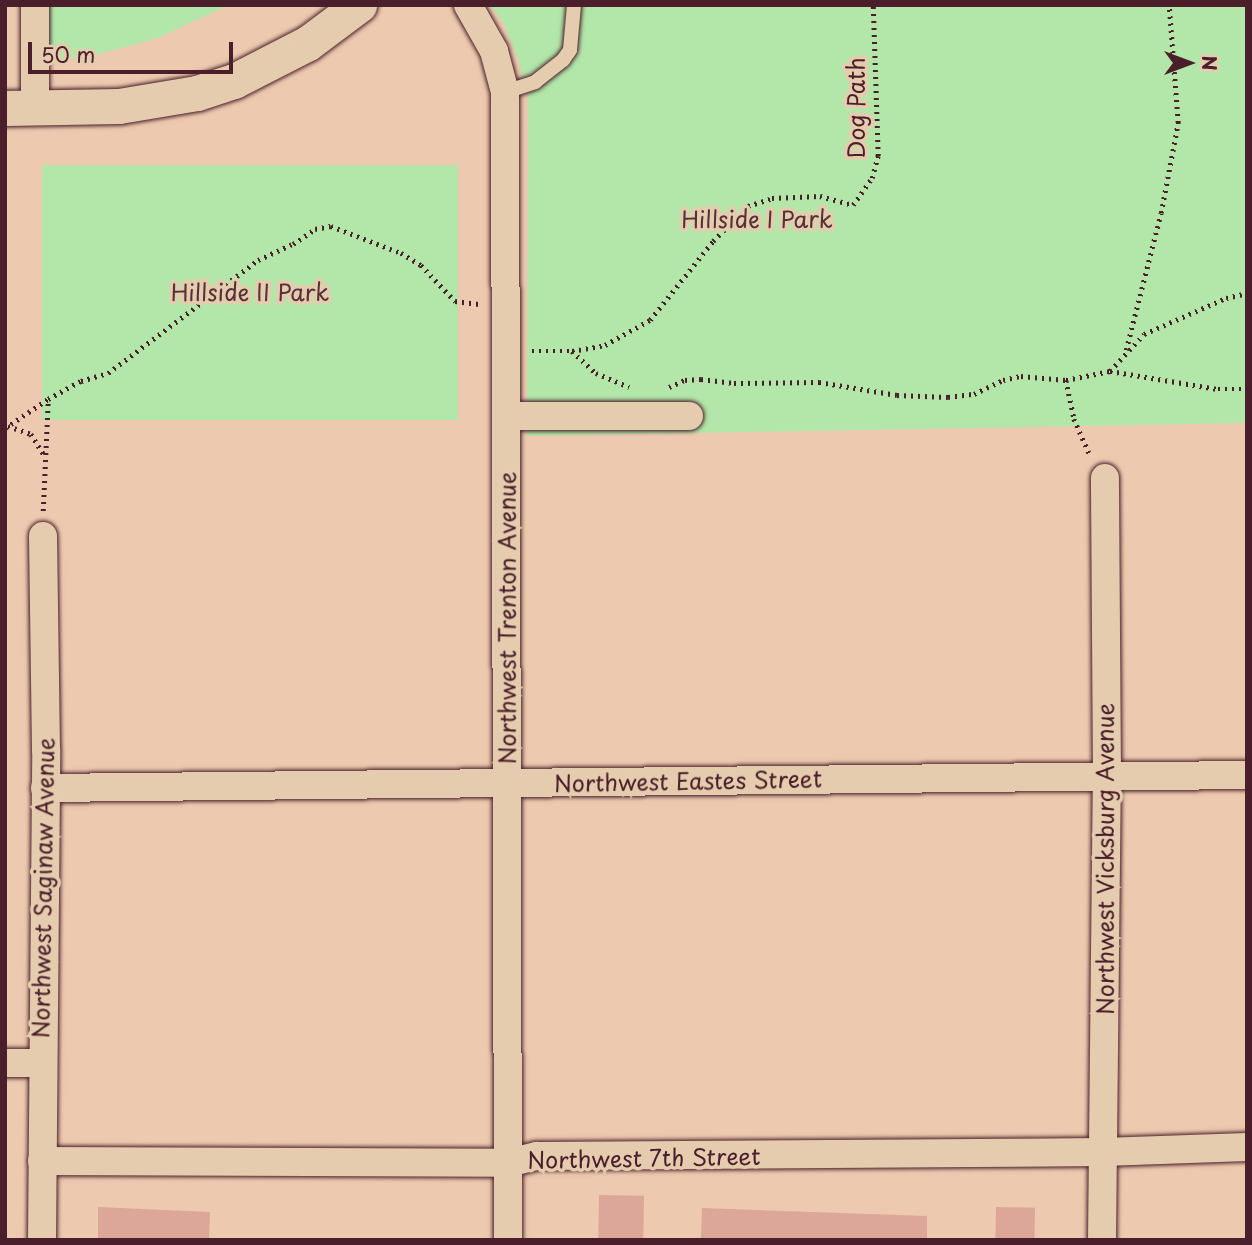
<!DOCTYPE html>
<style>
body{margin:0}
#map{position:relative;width:1252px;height:1245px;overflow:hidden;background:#edcaaf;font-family:"Playpen Sans",sans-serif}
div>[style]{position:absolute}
.green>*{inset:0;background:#b2e7a9;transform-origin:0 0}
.building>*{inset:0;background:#dca698;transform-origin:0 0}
.path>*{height:4.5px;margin-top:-2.25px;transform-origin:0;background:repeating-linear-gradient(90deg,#4a1f2b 0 2px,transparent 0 7px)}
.roads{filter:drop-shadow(0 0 2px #4a1f2b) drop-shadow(0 0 2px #4a1f2b)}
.service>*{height:14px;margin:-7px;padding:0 7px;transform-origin:7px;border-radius:7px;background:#e6ccae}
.minor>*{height:28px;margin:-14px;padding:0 14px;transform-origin:14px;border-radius:14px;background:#e6ccae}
.tertiary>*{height:35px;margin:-17.5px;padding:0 17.5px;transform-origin:17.5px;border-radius:17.5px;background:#e6ccae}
span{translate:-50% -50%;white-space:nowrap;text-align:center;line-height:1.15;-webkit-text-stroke:7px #e6ccae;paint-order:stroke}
.street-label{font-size:23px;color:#4a1f2b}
.park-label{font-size:23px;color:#543338}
.frame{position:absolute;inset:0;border:7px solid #4a1f2b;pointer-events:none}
.north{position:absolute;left:1154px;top:28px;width:70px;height:70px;-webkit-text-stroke:5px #e6ccae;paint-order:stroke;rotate:90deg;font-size:19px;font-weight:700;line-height:28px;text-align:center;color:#4a1f2b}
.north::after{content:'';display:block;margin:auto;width:24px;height:32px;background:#4a1f2b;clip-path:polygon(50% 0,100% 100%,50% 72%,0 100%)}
.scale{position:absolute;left:28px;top:42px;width:205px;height:32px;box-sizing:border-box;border:4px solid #4a1f2b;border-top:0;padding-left:9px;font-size:21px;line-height:24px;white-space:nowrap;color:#4a1f2b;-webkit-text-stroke:5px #e6ccae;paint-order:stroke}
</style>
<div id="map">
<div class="green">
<i style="clip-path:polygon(42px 5px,229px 5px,155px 39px,87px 57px,42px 63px)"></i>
<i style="clip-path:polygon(490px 5px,1247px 5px,1247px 423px,527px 436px,528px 100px,519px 62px,504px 24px)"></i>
<i style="left:42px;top:165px;width:416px;height:255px"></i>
</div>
<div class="building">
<i style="left:599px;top:1195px;width:45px;height:45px;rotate:1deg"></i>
<i style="clip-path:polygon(98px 1207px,210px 1212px,209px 1240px,98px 1240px)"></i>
<i style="left:996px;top:1207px;width:39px;height:33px;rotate:1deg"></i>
<i style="clip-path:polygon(702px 1208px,927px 1216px,927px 1240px,701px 1240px)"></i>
</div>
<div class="path">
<i style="left:1126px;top:350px;width:141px;rotate:-75.7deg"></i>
<i style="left:1161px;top:213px;width:92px;rotate:-79.3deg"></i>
<i style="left:1178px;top:123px;width:118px;rotate:-94.4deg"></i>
<i style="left:532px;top:351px;width:40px"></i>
<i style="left:572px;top:351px;width:34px;rotate:-10deg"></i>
<i style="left:605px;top:345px;width:51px;rotate:-29.1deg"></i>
<i style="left:650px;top:320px;width:101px;rotate:-51.4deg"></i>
<i style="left:713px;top:241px;width:49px;rotate:-45deg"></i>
<i style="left:748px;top:206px;width:25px;rotate:-18deg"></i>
<i style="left:772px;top:198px;width:48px;rotate:-2.4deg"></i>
<i style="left:820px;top:196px;width:34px;rotate:15deg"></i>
<i style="left:853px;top:205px;width:33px;rotate:-55deg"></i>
<i style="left:872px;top:178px;width:23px;rotate:-75deg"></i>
<i style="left:878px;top:156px;width:151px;rotate:-91.9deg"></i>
<i style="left:572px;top:351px;width:33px;rotate:43deg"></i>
<i style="left:596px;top:373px;width:36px;rotate:23deg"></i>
<i style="left:1110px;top:371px;width:109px;rotate:9.5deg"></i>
<i style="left:1218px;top:389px;width:29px"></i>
<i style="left:1066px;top:380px;width:40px;rotate:78deg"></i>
<i style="left:1074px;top:419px;width:39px;rotate:66deg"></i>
<i style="left:669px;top:387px;width:17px;rotate:-24deg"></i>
<i style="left:685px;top:380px;width:16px;rotate:-4deg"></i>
<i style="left:701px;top:379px;width:33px;rotate:7deg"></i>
<i style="left:734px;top:383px;width:85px;rotate:-0.7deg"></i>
<i style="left:819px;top:382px;width:79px;rotate:9.5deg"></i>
<i style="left:897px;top:395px;width:51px;rotate:2.2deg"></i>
<i style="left:948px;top:397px;width:26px;rotate:-7deg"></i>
<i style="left:974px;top:394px;width:32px;rotate:-26deg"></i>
<i style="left:1003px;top:380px;width:18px;rotate:-13deg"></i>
<i style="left:1021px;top:376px;width:45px;rotate:5.1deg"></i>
<i style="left:1066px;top:380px;width:45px;rotate:-11.6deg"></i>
<i style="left:1110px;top:371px;width:50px;rotate:-47.4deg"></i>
<i style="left:1144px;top:334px;width:90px;rotate:-23.7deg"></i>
<i style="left:1226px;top:298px;width:22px;rotate:-13deg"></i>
<i style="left:8px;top:426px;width:24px;rotate:19deg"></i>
<i style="left:31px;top:434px;width:26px;rotate:58deg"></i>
<i style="left:5px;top:428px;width:52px;rotate:-34deg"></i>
<i style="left:48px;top:399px;width:38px;rotate:-29deg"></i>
<i style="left:81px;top:381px;width:28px;rotate:-17deg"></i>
<i style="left:108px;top:373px;width:188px;rotate:-37deg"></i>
<i style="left:258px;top:260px;width:38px;rotate:-25deg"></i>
<i style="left:293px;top:244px;width:27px;rotate:-34deg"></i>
<i style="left:315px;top:229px;width:16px;rotate:-11deg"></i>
<i style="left:331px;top:226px;width:75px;rotate:21.1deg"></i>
<i style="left:401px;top:253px;width:23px;rotate:31deg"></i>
<i style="left:421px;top:265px;width:50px;rotate:46.6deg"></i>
<i style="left:455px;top:301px;width:26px;rotate:7deg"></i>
<i style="left:43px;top:511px;width:112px;rotate:-87.4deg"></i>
</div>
<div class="roads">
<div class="service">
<i style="left:505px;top:92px;width:32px;rotate:-18deg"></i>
<i style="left:535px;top:82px;width:36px;rotate:-38deg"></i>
<i style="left:563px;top:60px;width:12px;rotate:-55deg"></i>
<i style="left:570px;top:50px;width:45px;rotate:-84.9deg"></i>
</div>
<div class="minor">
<i style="left:35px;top:5px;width:103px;rotate:90deg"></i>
<i style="left:468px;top:5px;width:53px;rotate:60.5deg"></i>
<i style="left:494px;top:51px;width:42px;rotate:75deg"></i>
<i style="left:505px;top:92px;width:1148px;rotate:89.85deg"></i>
<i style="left:507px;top:416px;width:182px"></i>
<i style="left:45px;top:788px;width:1202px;rotate:-0.62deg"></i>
<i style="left:5px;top:1063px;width:36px"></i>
<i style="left:42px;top:1161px;width:466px;rotate:0.2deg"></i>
<i style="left:508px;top:1163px;width:30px;rotate:-14deg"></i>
<i style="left:537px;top:1156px;width:566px;rotate:-0.4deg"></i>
<i style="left:1103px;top:1152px;width:144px;rotate:-2deg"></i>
<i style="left:42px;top:1240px;width:490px;rotate:-89.5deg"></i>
<i style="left:46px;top:750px;width:214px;rotate:-90.8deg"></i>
<i style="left:1102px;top:1240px;width:465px;rotate:-89.4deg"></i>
<i style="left:1107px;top:775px;width:297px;rotate:-90.4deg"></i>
</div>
<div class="tertiary">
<i style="left:5px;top:108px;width:114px;rotate:-1deg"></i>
<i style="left:119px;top:106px;width:79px;rotate:-9.5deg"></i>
<i style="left:197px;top:93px;width:39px;rotate:-18deg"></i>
<i style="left:234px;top:81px;width:83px;rotate:-27.2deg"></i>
<i style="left:308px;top:43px;width:64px;rotate:-36.7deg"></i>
</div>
</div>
<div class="street-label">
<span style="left:856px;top:108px;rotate:-90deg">Dog Path</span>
<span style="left:507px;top:618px;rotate:-90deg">Northwest Trenton Avenue</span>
<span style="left:688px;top:781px;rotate:-1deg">Northwest Eastes Street</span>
<span style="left:1105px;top:859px;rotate:-90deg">Northwest Vicksburg Avenue</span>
<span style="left:43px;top:888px;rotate:-89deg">Northwest Saginaw Avenue</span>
<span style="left:644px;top:1158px;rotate:-1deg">Northwest 7th Street</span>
</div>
<div class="park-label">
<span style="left:757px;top:219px">Hillside I Park</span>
<span style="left:250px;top:292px">Hillside II Park</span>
</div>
<div class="frame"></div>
<div class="north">N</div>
<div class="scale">50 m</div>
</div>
